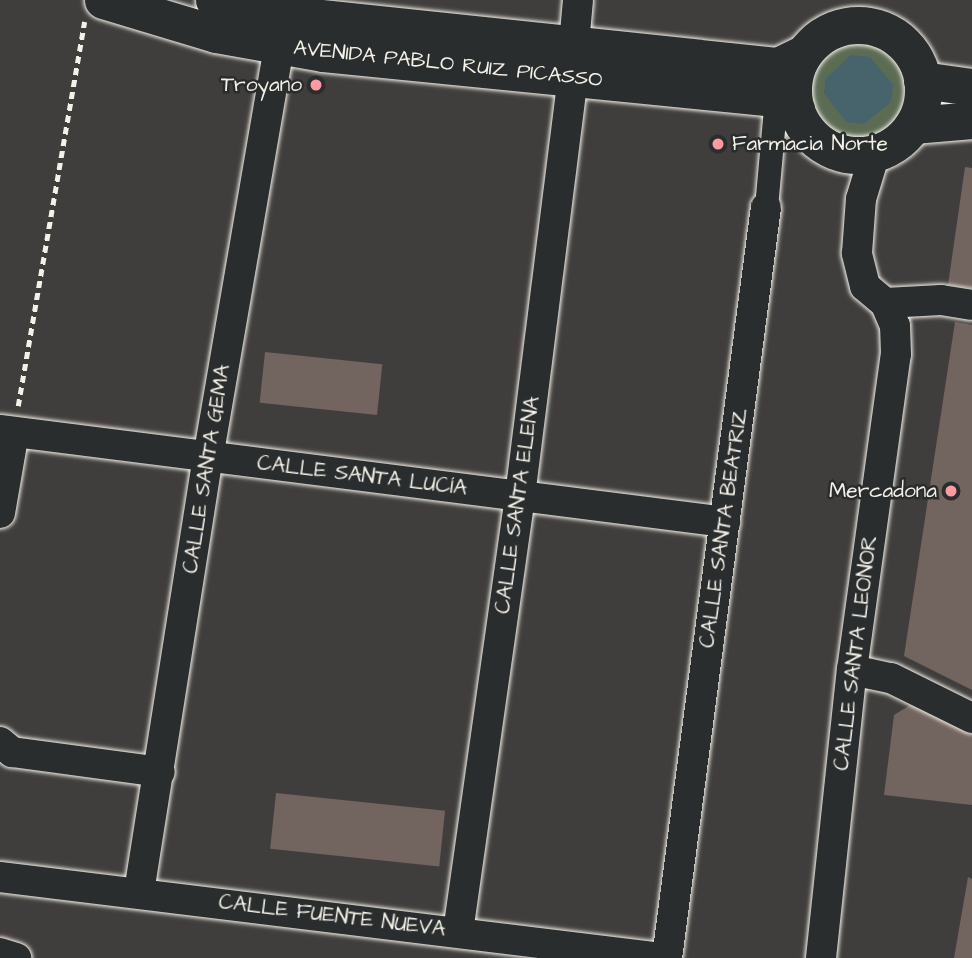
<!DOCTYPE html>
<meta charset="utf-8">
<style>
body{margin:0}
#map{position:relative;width:972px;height:958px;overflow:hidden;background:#403e3d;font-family:"Architects Daughter",sans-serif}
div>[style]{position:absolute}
.green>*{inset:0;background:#5c6c54}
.round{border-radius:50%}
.water>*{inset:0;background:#47636b}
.building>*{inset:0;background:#72645f;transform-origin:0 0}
.path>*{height:4.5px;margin-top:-2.25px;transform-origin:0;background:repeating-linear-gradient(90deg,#f4f1e8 0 7px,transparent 0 12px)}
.roads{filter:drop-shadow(0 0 2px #f4f1e8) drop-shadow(0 0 2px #f4f1e8)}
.pedestrian>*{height:23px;margin:-11.5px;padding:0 11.5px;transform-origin:11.5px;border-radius:11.5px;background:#2a2d2e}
.minor>*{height:30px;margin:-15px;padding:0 15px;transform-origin:15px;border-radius:15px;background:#2a2d2e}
.tertiary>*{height:37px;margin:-18.5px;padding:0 18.5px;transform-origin:18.5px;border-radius:18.5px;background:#2a2d2e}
.tertiary>.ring{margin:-18.5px;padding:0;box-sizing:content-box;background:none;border:37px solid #2a2d2e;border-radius:50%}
.dots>*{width:19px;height:19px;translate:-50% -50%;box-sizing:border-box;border:4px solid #2a2d2e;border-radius:50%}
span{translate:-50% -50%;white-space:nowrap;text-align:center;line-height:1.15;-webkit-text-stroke:5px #2a2d2e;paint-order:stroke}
.street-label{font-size:21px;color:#f4f1e8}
.poi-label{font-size:21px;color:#f4f1e8}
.right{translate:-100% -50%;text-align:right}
.left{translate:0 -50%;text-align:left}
</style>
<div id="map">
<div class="green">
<i class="round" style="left:808px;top:39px;width:100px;height:100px"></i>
</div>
<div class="water">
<i style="clip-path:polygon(851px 55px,870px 57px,893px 85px,891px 102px,864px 124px,846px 122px,824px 93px,826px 78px)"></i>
</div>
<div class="building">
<i style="clip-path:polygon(965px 167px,972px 168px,972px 288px,948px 285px)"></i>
<i style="clip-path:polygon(955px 322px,972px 325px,972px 690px,904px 656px)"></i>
<i style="left:265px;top:352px;width:118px;height:51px;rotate:6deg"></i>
<i style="clip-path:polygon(912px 704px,972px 735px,972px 805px,884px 795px,894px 715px)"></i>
<i style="left:276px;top:793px;width:170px;height:56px;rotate:6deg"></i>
<i style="clip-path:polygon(968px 877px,972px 879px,972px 958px,954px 958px)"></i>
</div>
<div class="path">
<i style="left:18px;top:406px;width:390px;rotate:-80.2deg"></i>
</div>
<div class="roads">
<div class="pedestrian">
<i style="left:766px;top:207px;width:109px;rotate:-84.8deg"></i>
</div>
<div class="minor">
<i style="left:574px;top:44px;width:44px;rotate:-84.8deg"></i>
<i style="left:885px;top:303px;width:56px;rotate:-3.1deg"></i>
<i style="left:941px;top:300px;width:31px;rotate:9deg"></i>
<i style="left:0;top:430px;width:731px;rotate:7.23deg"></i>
<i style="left:0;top:513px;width:82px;rotate:-80.2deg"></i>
<i style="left:852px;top:670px;width:40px;rotate:12deg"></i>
<i style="left:891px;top:678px;width:90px;rotate:26.3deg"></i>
<i style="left:0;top:742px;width:16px;rotate:40deg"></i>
<i style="left:12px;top:752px;width:149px;rotate:7.7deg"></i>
<i style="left:0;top:877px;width:668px;rotate:6.97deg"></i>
<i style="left:139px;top:892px;width:439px;rotate:-81deg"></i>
<i style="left:208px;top:458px;width:418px;rotate:-80.2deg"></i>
<i style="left:458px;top:932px;width:440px;rotate:-81.9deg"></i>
<i style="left:520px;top:496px;width:422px;rotate:-82.8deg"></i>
<i style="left:0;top:953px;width:17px;rotate:17deg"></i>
<i style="left:667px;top:958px;width:757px;rotate:-82.49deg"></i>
<i style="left:821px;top:958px;width:290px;rotate:-83.9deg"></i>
<i style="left:852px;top:670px;width:319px;rotate:-82.1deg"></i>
<i style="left:896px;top:354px;width:28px;rotate:-92deg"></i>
<i style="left:895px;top:326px;width:25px;rotate:-113deg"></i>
<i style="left:885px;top:303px;width:26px;rotate:-140deg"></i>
<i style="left:865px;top:286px;width:34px;rotate:-104deg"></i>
<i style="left:857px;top:253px;width:54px;rotate:-85.8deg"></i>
<i style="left:861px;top:199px;width:48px;rotate:-73.1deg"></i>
</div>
<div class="tertiary">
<i style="left:103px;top:0;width:118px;rotate:16.7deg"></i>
<i style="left:216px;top:34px;width:109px;rotate:10.1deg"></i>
<i style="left:323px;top:53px;width:455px;rotate:5.7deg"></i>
<i style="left:776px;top:98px;width:23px;rotate:29deg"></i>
<i style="left:214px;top:0;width:70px;rotate:11.5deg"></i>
<i style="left:283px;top:14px;width:498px;rotate:6deg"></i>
<i style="left:778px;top:66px;width:28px;rotate:-26deg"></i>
<i class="ring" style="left:793px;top:25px;width:93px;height:93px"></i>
<i style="left:922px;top:80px;width:50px;rotate:8deg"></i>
<i style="left:913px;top:125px;width:59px;rotate:-4.8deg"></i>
</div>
</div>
<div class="dots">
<i style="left:316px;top:85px;background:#ff9aa2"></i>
<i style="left:718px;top:144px;background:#ff9aa2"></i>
<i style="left:951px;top:491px;background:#ff9aa2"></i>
</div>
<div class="street-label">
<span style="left:448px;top:64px;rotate:6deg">AVENIDA PABLO RUIZ PICASSO</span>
<span style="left:207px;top:469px;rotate:-81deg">CALLE SANTA GEMA</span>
<span style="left:362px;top:476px;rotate:7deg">CALLE SANTA LUCÍA</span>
<span style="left:518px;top:505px;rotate:-82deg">CALLE SANTA ELENA</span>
<span style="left:724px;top:528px;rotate:-82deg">CALLE SANTA BEATRIZ</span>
<span style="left:856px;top:653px;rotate:-83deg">CALLE SANTA LEONOR</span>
<span style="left:332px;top:916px;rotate:7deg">CALLE FUENTE NUEVA</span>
</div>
<div class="poi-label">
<span class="right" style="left:302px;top:85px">Troyano</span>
<span class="left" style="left:732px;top:144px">Farmacia Norte</span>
<span class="right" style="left:937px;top:491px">Mercadona</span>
</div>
</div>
